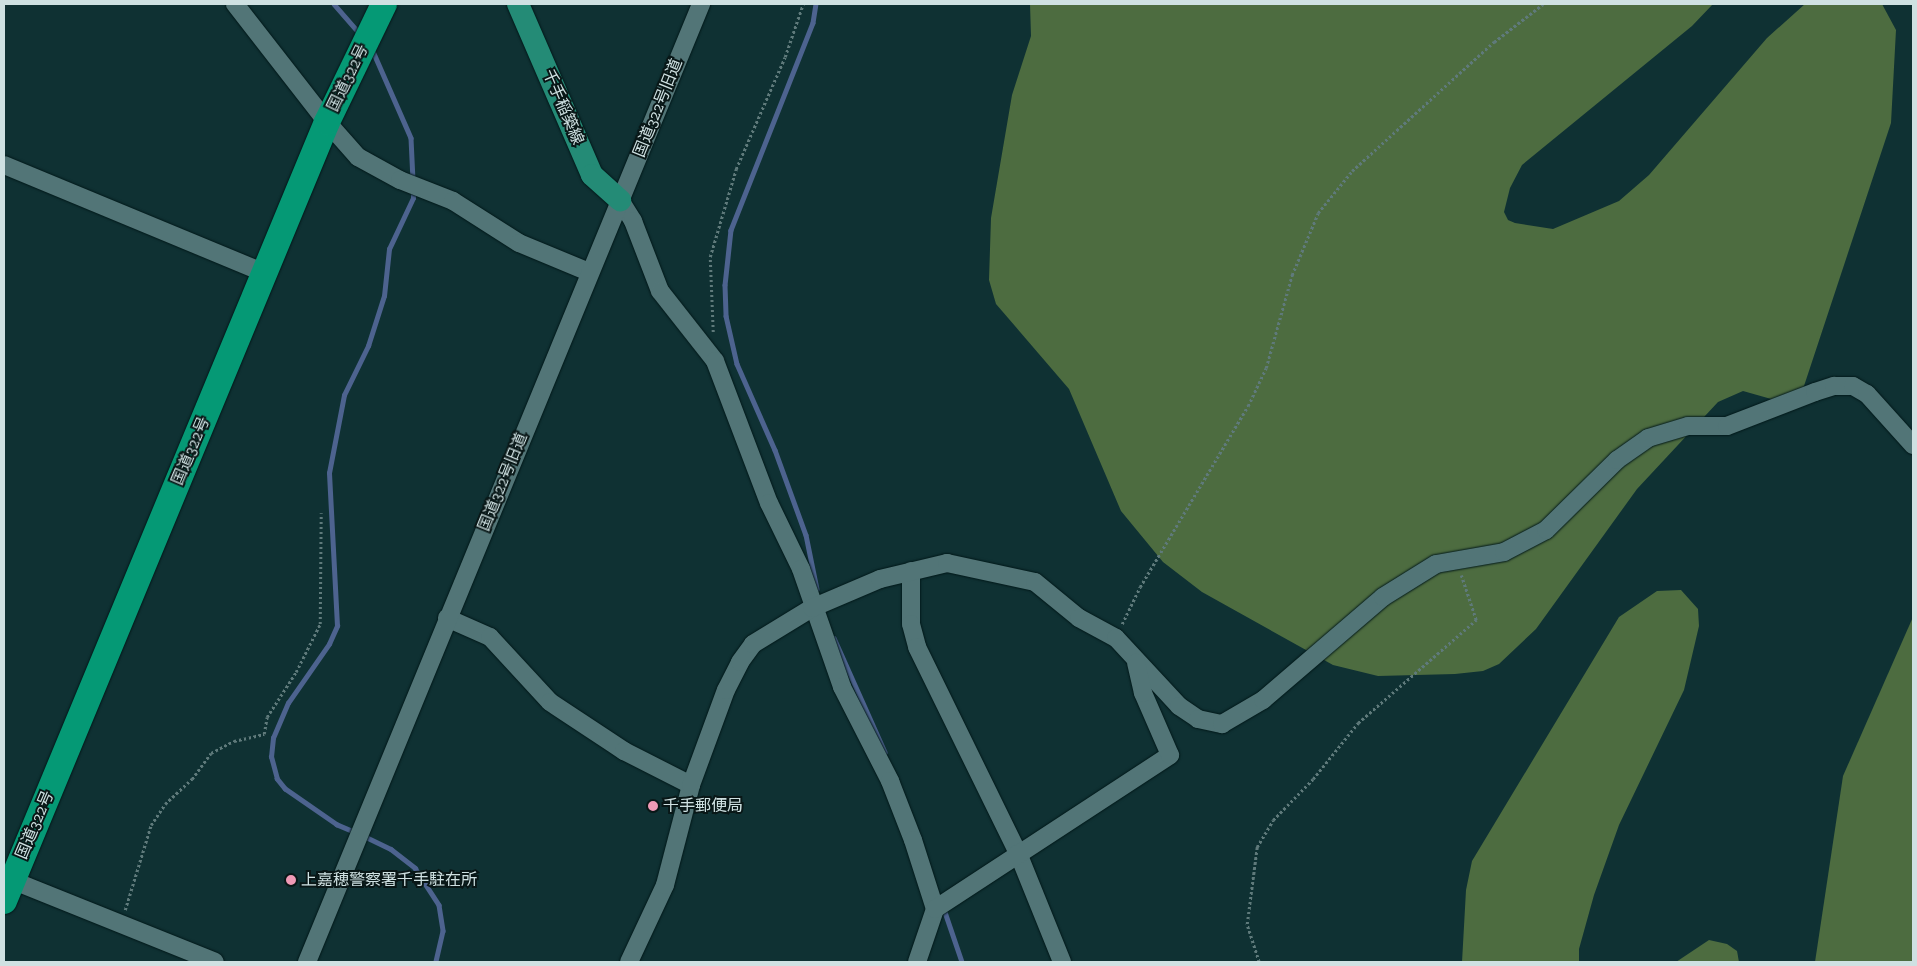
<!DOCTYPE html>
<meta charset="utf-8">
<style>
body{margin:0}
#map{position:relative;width:1917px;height:966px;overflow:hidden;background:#0f3133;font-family:"Zilla Slab","Noto Sans JP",serif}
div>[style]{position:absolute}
.forest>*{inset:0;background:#4d6c40}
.stream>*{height:4.5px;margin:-2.25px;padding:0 2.25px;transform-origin:2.25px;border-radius:2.25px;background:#4d638f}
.path>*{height:2.5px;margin-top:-1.25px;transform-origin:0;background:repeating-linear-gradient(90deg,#5f7a7b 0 2.5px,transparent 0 5px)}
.roads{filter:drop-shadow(0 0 1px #011819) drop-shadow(0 0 1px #011819)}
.minor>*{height:18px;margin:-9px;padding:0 9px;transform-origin:9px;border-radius:9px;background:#527577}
.major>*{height:22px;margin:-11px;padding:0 11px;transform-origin:11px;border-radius:11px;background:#248b76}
.highway>*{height:26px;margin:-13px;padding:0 13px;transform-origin:13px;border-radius:13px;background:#059975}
.dots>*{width:14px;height:14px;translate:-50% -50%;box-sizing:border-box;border:2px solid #091717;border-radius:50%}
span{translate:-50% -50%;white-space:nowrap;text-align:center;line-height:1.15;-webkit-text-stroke:4px #091717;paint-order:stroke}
.street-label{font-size:16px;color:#cfe1e2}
.poi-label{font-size:16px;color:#cfe1e2}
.left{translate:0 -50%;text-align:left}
.frame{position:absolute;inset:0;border:5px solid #cfe1e2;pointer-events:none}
</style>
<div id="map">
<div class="forest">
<i style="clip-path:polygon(1030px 4px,1713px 4px,1692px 26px,1522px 165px,1510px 188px,1504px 212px,1508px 220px,1515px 223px,1553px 229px,1619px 201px,1649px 175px,1767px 38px,1805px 4px,1882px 4px,1896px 30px,1891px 123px,1804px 386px,1796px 400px,1785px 403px,1743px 391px,1718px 402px,1637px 489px,1536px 629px,1499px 664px,1483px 671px,1455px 674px,1378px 676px,1333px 665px,1202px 592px,1163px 562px,1121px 511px,1069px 389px,996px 304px,989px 280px,991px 218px,1012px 95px,1031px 36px)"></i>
<i style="clip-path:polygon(1681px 590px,1698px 609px,1699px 626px,1684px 690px,1619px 825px,1594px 895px,1579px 949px,1579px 962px,1462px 962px,1466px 890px,1472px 861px,1619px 617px,1657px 591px)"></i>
<i style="clip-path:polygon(1913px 617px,1913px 962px,1815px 962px,1843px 776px)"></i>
<i style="clip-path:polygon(1709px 940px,1727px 944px,1737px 951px,1739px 962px,1676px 962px)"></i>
</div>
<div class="stream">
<i style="left:334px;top:4px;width:38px;rotate:49deg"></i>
<i style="left:816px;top:4px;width:19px;rotate:99deg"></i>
<i style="left:813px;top:23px;width:223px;rotate:111.6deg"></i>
<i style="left:731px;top:230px;width:55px;rotate:96.2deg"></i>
<i style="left:725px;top:285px;width:31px;rotate:88deg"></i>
<i style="left:726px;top:316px;width:49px;rotate:77.1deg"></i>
<i style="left:737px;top:364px;width:94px;rotate:66.2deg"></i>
<i style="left:775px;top:450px;width:90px;rotate:70deg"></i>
<i style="left:806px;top:535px;width:55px;rotate:78.5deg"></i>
<i style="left:372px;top:49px;width:97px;rotate:66.3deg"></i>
<i style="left:411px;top:138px;width:42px;rotate:87.3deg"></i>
<i style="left:834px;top:638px;width:125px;rotate:65.9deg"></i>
<i style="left:356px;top:833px;width:21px;rotate:-157deg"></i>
<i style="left:337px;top:825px;width:63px;rotate:-145.3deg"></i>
<i style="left:285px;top:789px;width:13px;rotate:-129deg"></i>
<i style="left:277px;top:779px;width:23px;rotate:-105deg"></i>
<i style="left:271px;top:757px;width:19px;rotate:-84deg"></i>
<i style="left:273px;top:738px;width:38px;rotate:-67deg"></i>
<i style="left:288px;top:703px;width:72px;rotate:-55.2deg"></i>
<i style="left:329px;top:644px;width:20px;rotate:-66deg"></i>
<i style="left:337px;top:626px;width:153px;rotate:-93deg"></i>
<i style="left:329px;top:473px;width:79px;rotate:-79.1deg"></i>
<i style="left:344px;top:395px;width:55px;rotate:-63.9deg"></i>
<i style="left:368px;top:346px;width:52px;rotate:-72.3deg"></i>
<i style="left:384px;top:296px;width:47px;rotate:-83.9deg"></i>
<i style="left:389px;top:249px;width:56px;rotate:-64.8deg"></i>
<i style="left:413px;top:198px;width:8px;rotate:-90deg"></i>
<i style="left:364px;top:836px;width:30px;rotate:26deg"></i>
<i style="left:391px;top:849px;width:31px;rotate:38deg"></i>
<i style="left:415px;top:868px;width:44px;rotate:57deg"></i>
<i style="left:439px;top:905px;width:26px;rotate:81deg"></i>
<i style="left:443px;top:931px;width:32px;rotate:103deg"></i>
<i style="left:944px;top:909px;width:56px;rotate:71.2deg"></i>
</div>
<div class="path">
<i style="left:713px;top:332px;width:75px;rotate:-92.3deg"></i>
<i style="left:710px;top:257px;width:92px;rotate:-73.5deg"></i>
<i style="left:736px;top:169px;width:122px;rotate:-66.4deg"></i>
<i style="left:785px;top:57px;width:56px;rotate:-71.2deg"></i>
<i style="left:1122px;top:624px;width:41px;rotate:-64.1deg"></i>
<i style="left:1140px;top:587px;width:211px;rotate:-59.2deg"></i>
<i style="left:1248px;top:406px;width:42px;rotate:-64.7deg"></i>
<i style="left:1266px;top:368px;width:97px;rotate:-74.4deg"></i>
<i style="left:1292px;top:275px;width:67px;rotate:-67.2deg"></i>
<i style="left:1318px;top:213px;width:54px;rotate:-51deg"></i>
<i style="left:1352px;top:171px;width:192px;rotate:-42.3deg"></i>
<i style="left:1494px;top:42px;width:62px;rotate:-37.8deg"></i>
<i style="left:125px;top:910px;width:89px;rotate:-73deg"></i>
<i style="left:151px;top:825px;width:25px;rotate:-56deg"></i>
<i style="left:165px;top:804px;width:37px;rotate:-43deg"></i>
<i style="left:192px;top:779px;width:32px;rotate:-54deg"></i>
<i style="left:211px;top:753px;width:26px;rotate:-28deg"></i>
<i style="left:234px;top:741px;width:31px;rotate:-13deg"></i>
<i style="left:264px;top:734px;width:17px;rotate:-80deg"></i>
<i style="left:267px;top:717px;width:54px;rotate:-57.2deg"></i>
<i style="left:296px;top:672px;width:54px;rotate:-63.4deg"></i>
<i style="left:320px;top:624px;width:111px;rotate:-89.5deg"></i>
<i style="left:1259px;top:962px;width:40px;rotate:-108deg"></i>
<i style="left:1247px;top:924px;width:78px;rotate:-82.6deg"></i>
<i style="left:1257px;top:847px;width:31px;rotate:-59deg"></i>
<i style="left:1273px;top:820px;width:57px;rotate:-45.7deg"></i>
<i style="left:1313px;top:779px;width:72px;rotate:-51.2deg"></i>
<i style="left:1358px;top:723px;width:157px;rotate:-41.1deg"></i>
<i style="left:1476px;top:620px;width:47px;rotate:-108.4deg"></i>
</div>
<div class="roads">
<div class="minor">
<i style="left:235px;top:4px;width:150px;rotate:52.1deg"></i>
<i style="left:327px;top:122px;width:47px;rotate:48.5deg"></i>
<i style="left:358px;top:157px;width:48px;rotate:28.7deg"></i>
<i style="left:400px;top:180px;width:57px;rotate:21.6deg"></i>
<i style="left:453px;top:201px;width:78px;rotate:32.5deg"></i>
<i style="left:519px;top:243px;width:76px;rotate:22.5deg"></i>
<i style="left:4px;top:165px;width:282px;rotate:22.5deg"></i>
<i style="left:620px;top:200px;width:25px;rotate:58deg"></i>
<i style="left:633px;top:221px;width:75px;rotate:68.9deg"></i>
<i style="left:660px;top:291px;width:89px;rotate:51.8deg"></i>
<i style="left:715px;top:361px;width:152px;rotate:69.2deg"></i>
<i style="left:769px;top:503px;width:73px;rotate:64.1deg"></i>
<i style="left:801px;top:569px;width:125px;rotate:70.8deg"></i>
<i style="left:842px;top:687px;width:106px;rotate:62.9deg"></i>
<i style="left:890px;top:781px;width:63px;rotate:68.7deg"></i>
<i style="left:913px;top:840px;width:72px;rotate:72.3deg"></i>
<i style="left:911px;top:571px;width:53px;rotate:90deg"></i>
<i style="left:911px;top:624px;width:24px;rotate:75deg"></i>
<i style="left:917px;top:647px;width:229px;rotate:63.9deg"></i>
<i style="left:1018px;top:853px;width:118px;rotate:68deg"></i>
<i style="left:447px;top:618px;width:47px;rotate:23.8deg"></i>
<i style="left:490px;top:637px;width:88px;rotate:47.3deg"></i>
<i style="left:550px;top:702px;width:89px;rotate:33.5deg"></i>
<i style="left:624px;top:751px;width:75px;rotate:26.9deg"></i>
<i style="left:4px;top:877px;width:227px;rotate:21.9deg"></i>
<i style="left:307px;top:962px;width:1036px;rotate:-67.64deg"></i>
<i style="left:629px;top:962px;width:85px;rotate:-64.9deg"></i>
<i style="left:665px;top:885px;width:103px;rotate:-75.4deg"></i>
<i style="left:691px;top:785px;width:101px;rotate:-69.8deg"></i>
<i style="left:726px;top:690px;width:31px;rotate:-63deg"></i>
<i style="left:740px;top:662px;width:22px;rotate:-54deg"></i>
<i style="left:753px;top:644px;width:69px;rotate:-31.4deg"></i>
<i style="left:812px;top:608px;width:74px;rotate:-23.1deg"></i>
<i style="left:880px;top:579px;width:69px;rotate:-13.4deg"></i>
<i style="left:947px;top:563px;width:90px;rotate:12.2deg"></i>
<i style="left:1035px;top:582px;width:57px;rotate:39.3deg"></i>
<i style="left:1079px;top:618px;width:42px;rotate:28.4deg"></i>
<i style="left:1116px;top:638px;width:93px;rotate:47.2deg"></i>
<i style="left:1179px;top:706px;width:23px;rotate:34deg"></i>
<i style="left:1198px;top:719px;width:25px;rotate:12deg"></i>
<i style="left:1222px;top:724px;width:48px;rotate:-30.3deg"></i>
<i style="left:1263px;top:700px;width:158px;rotate:-40.6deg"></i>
<i style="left:1383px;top:597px;width:62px;rotate:-31.9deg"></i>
<i style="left:1436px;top:564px;width:69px;rotate:-10deg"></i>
<i style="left:1504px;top:552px;width:47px;rotate:-27.6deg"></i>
<i style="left:1546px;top:530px;width:100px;rotate:-44.6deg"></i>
<i style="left:1617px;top:460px;width:38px;rotate:-35deg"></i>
<i style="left:1648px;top:438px;width:42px;rotate:-16.7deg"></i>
<i style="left:1688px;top:426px;width:39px"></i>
<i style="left:1727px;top:426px;width:94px;rotate:-21.1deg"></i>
<i style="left:1815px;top:392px;width:20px;rotate:-18deg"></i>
<i style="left:1834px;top:386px;width:19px"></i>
<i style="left:1853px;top:386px;width:16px;rotate:30deg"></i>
<i style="left:1867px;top:394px;width:69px;rotate:48deg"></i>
<i style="left:917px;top:962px;width:56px;rotate:-71.2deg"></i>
<i style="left:935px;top:909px;width:281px;rotate:-33.2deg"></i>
<i style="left:1170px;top:755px;width:68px;rotate:-113.5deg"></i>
<i style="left:1143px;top:693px;width:31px;rotate:-103deg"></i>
</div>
<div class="major">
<i style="left:518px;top:4px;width:186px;rotate:66.6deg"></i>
<i style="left:592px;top:175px;width:38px;rotate:42deg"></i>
</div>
<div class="highway">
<i style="left:4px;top:901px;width:843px;rotate:-67.48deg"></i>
<i style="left:327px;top:122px;width:131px;rotate:-64.2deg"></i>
</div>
</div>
<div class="dots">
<i style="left:653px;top:806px;background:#f09ab6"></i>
<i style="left:291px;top:880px;background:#f09ab6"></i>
</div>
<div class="street-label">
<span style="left:348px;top:78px;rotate:-64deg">国道322号</span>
<span style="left:563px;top:107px;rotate:67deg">千手稲築線</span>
<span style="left:658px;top:108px;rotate:-68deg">国道322号旧道</span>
<span style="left:191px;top:451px;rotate:-67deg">国道322号</span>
<span style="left:503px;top:482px;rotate:-68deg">国道322号旧道</span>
<span style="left:35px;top:825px;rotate:-67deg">国道322号</span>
</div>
<div class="poi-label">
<span class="left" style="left:663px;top:806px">千手郵便局</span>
<span class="left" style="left:301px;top:880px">上嘉穂警察署千手駐在所</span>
</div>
<div class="frame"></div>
</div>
